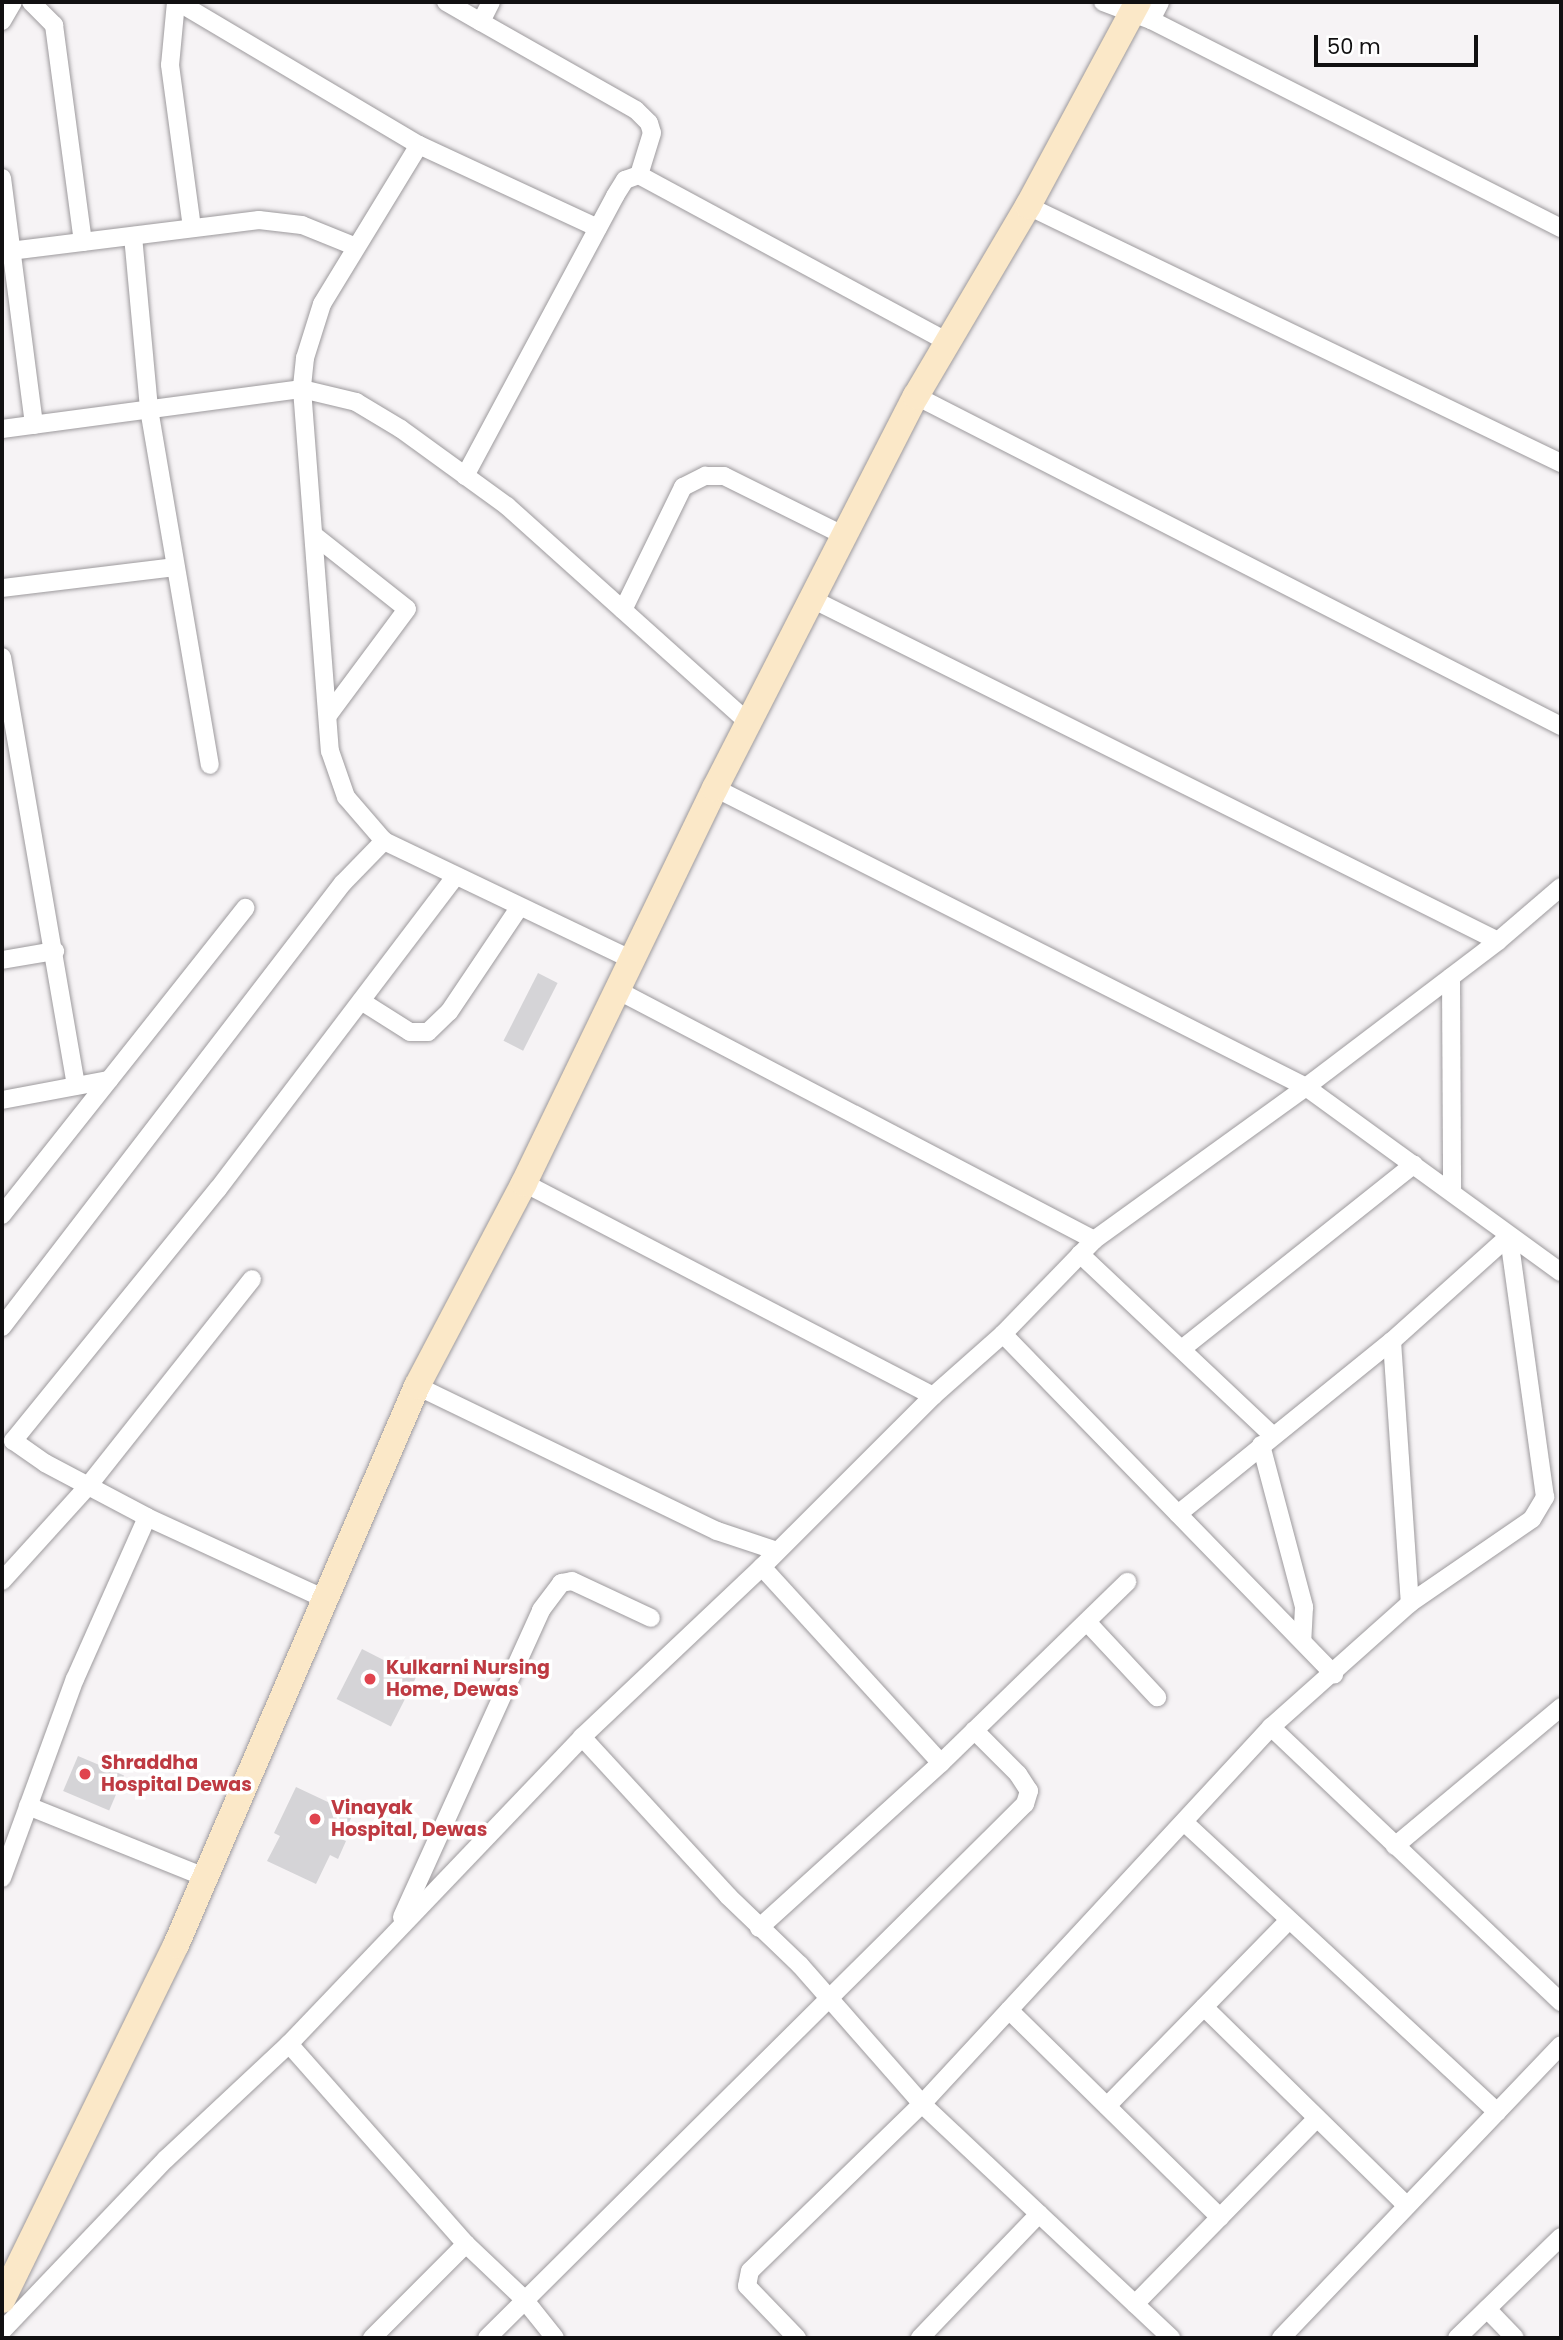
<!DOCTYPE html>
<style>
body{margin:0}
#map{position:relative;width:1563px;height:2340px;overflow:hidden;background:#f6f3f5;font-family:Poppins,sans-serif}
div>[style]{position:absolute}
.building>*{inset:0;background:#d5d4d7;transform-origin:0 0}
.roads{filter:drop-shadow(0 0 2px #9d9a9d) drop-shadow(0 0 2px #9d9a9d)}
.street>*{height:18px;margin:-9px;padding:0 9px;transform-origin:9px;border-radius:9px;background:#fff}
.secondary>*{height:26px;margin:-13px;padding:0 13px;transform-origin:13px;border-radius:13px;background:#fbe8c8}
.dots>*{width:19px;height:19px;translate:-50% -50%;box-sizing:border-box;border:4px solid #fff;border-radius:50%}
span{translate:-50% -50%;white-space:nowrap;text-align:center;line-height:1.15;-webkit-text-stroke:7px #fff;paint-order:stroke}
.health-label{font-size:19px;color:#be3a42;font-weight:700}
.left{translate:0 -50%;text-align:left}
.frame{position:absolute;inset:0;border:4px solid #111011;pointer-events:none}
.scale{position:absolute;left:1314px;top:35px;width:164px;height:32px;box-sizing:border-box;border:4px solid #111011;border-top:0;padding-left:9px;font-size:21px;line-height:24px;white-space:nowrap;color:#111011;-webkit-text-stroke:5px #fff;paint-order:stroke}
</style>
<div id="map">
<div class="building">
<i style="left:538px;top:973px;width:22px;height:76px;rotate:27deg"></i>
<i style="left:362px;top:1649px;width:61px;height:56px;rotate:27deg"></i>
<i style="left:78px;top:1756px;width:50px;height:38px;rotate:23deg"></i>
<i style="clip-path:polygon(296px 1787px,330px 1803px,333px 1797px,356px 1808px,341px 1839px,346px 1841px,338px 1859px,330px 1855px,316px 1884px,267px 1861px,280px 1836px,274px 1833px)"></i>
</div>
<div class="roads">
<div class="street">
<i style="left:31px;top:2px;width:33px;rotate:45deg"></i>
<i style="left:54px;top:25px;width:219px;rotate:82.4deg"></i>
<i style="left:176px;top:2px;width:63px;rotate:95.4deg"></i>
<i style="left:170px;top:65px;width:164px;rotate:82.3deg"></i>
<i style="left:178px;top:2px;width:280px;rotate:30.7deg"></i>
<i style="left:419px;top:145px;width:186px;rotate:121.4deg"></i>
<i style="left:322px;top:304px;width:57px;rotate:107.5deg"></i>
<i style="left:305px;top:358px;width:31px;rotate:96deg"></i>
<i style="left:302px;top:389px;width:363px;rotate:85.6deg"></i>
<i style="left:330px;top:751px;width:49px;rotate:70.8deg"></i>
<i style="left:346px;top:797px;width:58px;rotate:49.2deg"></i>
<i style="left:384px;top:841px;width:275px;rotate:25.6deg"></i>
<i style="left:446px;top:2px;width:40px;rotate:29.7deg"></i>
<i style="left:491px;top:2px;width:22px;rotate:117deg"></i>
<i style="left:481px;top:22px;width:178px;rotate:29.6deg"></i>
<i style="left:636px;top:110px;width:18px;rotate:45deg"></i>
<i style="left:649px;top:123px;width:10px;rotate:73deg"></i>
<i style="left:652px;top:133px;width:44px;rotate:107.2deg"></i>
<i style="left:1103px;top:2px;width:51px;rotate:20.6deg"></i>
<i style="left:1151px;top:20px;width:460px;rotate:26.9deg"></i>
<i style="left:1151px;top:20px;width:20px;rotate:-63deg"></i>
<i style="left:2px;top:21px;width:22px;rotate:-60deg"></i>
<i style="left:419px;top:145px;width:197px;rotate:24.9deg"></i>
<i style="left:2px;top:178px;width:249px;rotate:82.6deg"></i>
<i style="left:1028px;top:206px;width:592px;rotate:25.74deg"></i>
<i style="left:133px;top:236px;width:174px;rotate:84.7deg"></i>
<i style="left:149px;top:409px;width:361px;rotate:80.3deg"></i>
<i style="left:2px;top:252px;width:259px;rotate:-7.1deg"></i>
<i style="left:259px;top:220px;width:43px;rotate:6.6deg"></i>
<i style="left:302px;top:225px;width:56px;rotate:22deg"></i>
<i style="left:916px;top:396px;width:725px;rotate:27.1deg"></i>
<i style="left:2px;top:429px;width:303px;rotate:-7.6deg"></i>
<i style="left:302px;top:389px;width:56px;rotate:13.5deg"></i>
<i style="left:356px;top:402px;width:52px;rotate:31deg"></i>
<i style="left:401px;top:429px;width:131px;rotate:36deg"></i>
<i style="left:507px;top:506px;width:325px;rotate:41.9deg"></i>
<i style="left:465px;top:476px;width:318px;rotate:-61.8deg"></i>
<i style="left:615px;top:196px;width:19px;rotate:-58deg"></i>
<i style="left:625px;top:180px;width:15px;rotate:-20deg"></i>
<i style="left:639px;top:175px;width:351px;rotate:28.4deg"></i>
<i style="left:315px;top:536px;width:117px;rotate:38.4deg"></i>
<i style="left:407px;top:609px;width:131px;rotate:126.6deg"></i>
<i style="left:2px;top:588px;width:174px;rotate:-6.9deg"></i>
<i style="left:814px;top:600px;width:764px;rotate:26.5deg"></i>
<i style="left:623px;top:610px;width:137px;rotate:-64deg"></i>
<i style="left:683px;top:487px;width:25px;rotate:-27deg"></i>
<i style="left:705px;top:476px;width:19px"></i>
<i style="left:724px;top:476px;width:135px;rotate:26.4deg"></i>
<i style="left:2px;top:657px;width:435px;rotate:80.2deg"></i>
<i style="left:715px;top:788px;width:662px;rotate:26.84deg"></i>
<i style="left:1306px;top:1087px;width:315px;rotate:36deg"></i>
<i style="left:2px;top:960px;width:54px;rotate:-9.6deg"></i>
<i style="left:1451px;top:977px;width:214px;rotate:89.7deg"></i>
<i style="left:615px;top:989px;width:541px;rotate:27.65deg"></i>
<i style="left:361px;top:1001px;width:58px;rotate:32.3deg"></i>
<i style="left:410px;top:1032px;width:18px"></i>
<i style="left:428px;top:1032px;width:29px;rotate:-44deg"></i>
<i style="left:449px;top:1012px;width:125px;rotate:-56.1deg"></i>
<i style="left:2px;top:1100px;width:109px;rotate:-10.6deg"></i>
<i style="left:524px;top:1183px;width:461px;rotate:27.5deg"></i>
<i style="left:2px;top:1215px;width:392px;rotate:-51.6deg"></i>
<i style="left:1080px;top:1254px;width:265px;rotate:43.3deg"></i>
<i style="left:2px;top:1327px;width:560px;rotate:-52.48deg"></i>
<i style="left:343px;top:883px;width:59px;rotate:-45.7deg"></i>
<i style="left:1003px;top:1334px;width:475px;rotate:45.8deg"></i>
<i style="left:1392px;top:1341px;width:263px;rotate:86.1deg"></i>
<i style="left:1183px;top:1348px;width:295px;rotate:-38.5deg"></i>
<i style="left:417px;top:1386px;width:333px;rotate:25.8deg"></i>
<i style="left:717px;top:1531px;width:63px;rotate:18.4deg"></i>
<i style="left:1261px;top:1445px;width:168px;rotate:75.1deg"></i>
<i style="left:1304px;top:1607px;width:34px;rotate:93deg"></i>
<i style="left:1178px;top:1514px;width:275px;rotate:-39deg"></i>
<i style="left:1392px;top:1341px;width:157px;rotate:-41.9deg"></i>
<i style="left:762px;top:1567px;width:265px;rotate:47.6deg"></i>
<i style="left:2px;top:1581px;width:128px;rotate:-47.8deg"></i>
<i style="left:88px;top:1486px;width:264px;rotate:-51.6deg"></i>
<i style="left:325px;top:1599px;width:196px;rotate:-155.3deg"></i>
<i style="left:147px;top:1517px;width:115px;rotate:-152.1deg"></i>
<i style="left:45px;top:1463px;width:39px;rotate:-145deg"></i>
<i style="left:13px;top:1441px;width:325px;rotate:-50.9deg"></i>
<i style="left:218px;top:1189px;width:390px;rotate:-52.8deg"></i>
<i style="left:1087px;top:1622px;width:103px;rotate:47deg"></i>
<i style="left:1271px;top:1727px;width:400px;rotate:43.5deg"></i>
<i style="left:582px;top:1737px;width:216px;rotate:47.4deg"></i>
<i style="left:728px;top:1896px;width:100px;rotate:43.8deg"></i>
<i style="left:800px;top:1965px;width:185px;rotate:48.7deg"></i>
<i style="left:922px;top:2104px;width:342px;rotate:43.2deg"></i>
<i style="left:28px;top:1806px;width:191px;rotate:21.9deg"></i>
<i style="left:1184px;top:1822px;width:427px;rotate:42.8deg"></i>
<i style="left:1395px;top:1846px;width:217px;rotate:-39.9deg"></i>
<i style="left:2px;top:1878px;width:212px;rotate:-69.9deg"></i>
<i style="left:75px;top:1679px;width:177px;rotate:-66deg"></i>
<i style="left:402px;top:1917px;width:337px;rotate:-65.6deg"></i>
<i style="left:541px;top:1610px;width:34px;rotate:-53deg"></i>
<i style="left:561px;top:1583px;width:11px;rotate:-10deg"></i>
<i style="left:572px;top:1581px;width:87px;rotate:25.1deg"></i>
<i style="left:759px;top:1928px;width:246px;rotate:-42.2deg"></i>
<i style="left:941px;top:1763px;width:260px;rotate:-44.2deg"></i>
<i style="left:1204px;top:2007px;width:284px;rotate:44.4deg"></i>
<i style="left:1009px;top:2010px;width:296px;rotate:44.5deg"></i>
<i style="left:289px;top:2044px;width:267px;rotate:48.5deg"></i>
<i style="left:466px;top:2244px;width:79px;rotate:43.5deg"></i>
<i style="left:523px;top:2298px;width:51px;rotate:51.3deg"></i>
<i style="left:1107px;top:2106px;width:260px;rotate:-45.6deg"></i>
<i style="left:1135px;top:2304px;width:260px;rotate:-45.6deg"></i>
<i style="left:1487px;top:2309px;width:40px;rotate:46deg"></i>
<i style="left:2px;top:2331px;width:238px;rotate:-46.4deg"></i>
<i style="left:166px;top:2159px;width:168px;rotate:-43.1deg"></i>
<i style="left:289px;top:2044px;width:424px;rotate:-46.3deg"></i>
<i style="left:582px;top:1737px;width:248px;rotate:-43.4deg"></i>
<i style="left:762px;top:1567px;width:242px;rotate:-45deg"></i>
<i style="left:933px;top:1396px;width:94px;rotate:-41.5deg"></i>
<i style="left:1003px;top:1334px;width:131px;rotate:-45.9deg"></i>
<i style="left:1094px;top:1240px;width:261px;rotate:-35.8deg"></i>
<i style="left:1306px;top:1087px;width:241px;rotate:-37.2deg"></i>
<i style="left:1498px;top:941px;width:83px;rotate:-40.6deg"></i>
<i style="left:372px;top:2338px;width:133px;rotate:-45deg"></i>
<i style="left:487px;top:2338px;width:758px;rotate:-44.79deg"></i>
<i style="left:1025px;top:1804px;width:14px;rotate:-73deg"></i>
<i style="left:1029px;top:1791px;width:20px;rotate:-123deg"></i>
<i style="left:1018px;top:1774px;width:62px;rotate:-135deg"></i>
<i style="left:797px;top:2338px;width:72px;rotate:-133.9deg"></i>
<i style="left:747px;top:2286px;width:15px;rotate:-79deg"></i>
<i style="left:750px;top:2271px;width:240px;rotate:-44.2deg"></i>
<i style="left:922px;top:2104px;width:514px;rotate:-47.21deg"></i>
<i style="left:1271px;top:1727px;width:186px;rotate:-41.7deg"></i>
<i style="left:1410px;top:1603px;width:148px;rotate:-34.5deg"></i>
<i style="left:1532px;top:1519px;width:26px;rotate:-59deg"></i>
<i style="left:1545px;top:1497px;width:263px;rotate:-97.9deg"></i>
<i style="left:920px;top:2338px;width:172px;rotate:-46.2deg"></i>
<i style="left:1281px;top:2338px;width:405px;rotate:-46.3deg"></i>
<i style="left:1457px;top:2338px;width:145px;rotate:-44.2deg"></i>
</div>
<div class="secondary">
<i style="left:2px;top:2300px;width:395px;rotate:-63.9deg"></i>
<i style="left:176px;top:1945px;width:609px;rotate:-66.68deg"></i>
<i style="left:417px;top:1386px;width:229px;rotate:-62.2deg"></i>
<i style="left:524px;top:1183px;width:439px;rotate:-64.2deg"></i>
<i style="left:715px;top:788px;width:441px;rotate:-62.9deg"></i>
<i style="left:916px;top:396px;width:221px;rotate:-59.5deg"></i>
<i style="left:1028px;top:206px;width:232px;rotate:-61.7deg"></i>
</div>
</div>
<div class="dots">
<i style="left:370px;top:1679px;background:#e0444e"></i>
<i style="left:85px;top:1774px;background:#e0444e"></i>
<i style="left:315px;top:1819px;background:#e0444e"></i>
</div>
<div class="health-label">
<span class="left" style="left:386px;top:1679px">Kulkarni Nursing<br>Home, Dewas</span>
<span class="left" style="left:101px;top:1774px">Shraddha<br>Hospital Dewas</span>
<span class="left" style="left:331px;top:1819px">Vinayak<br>Hospital, Dewas</span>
</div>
<div class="frame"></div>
<div class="scale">50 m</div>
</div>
